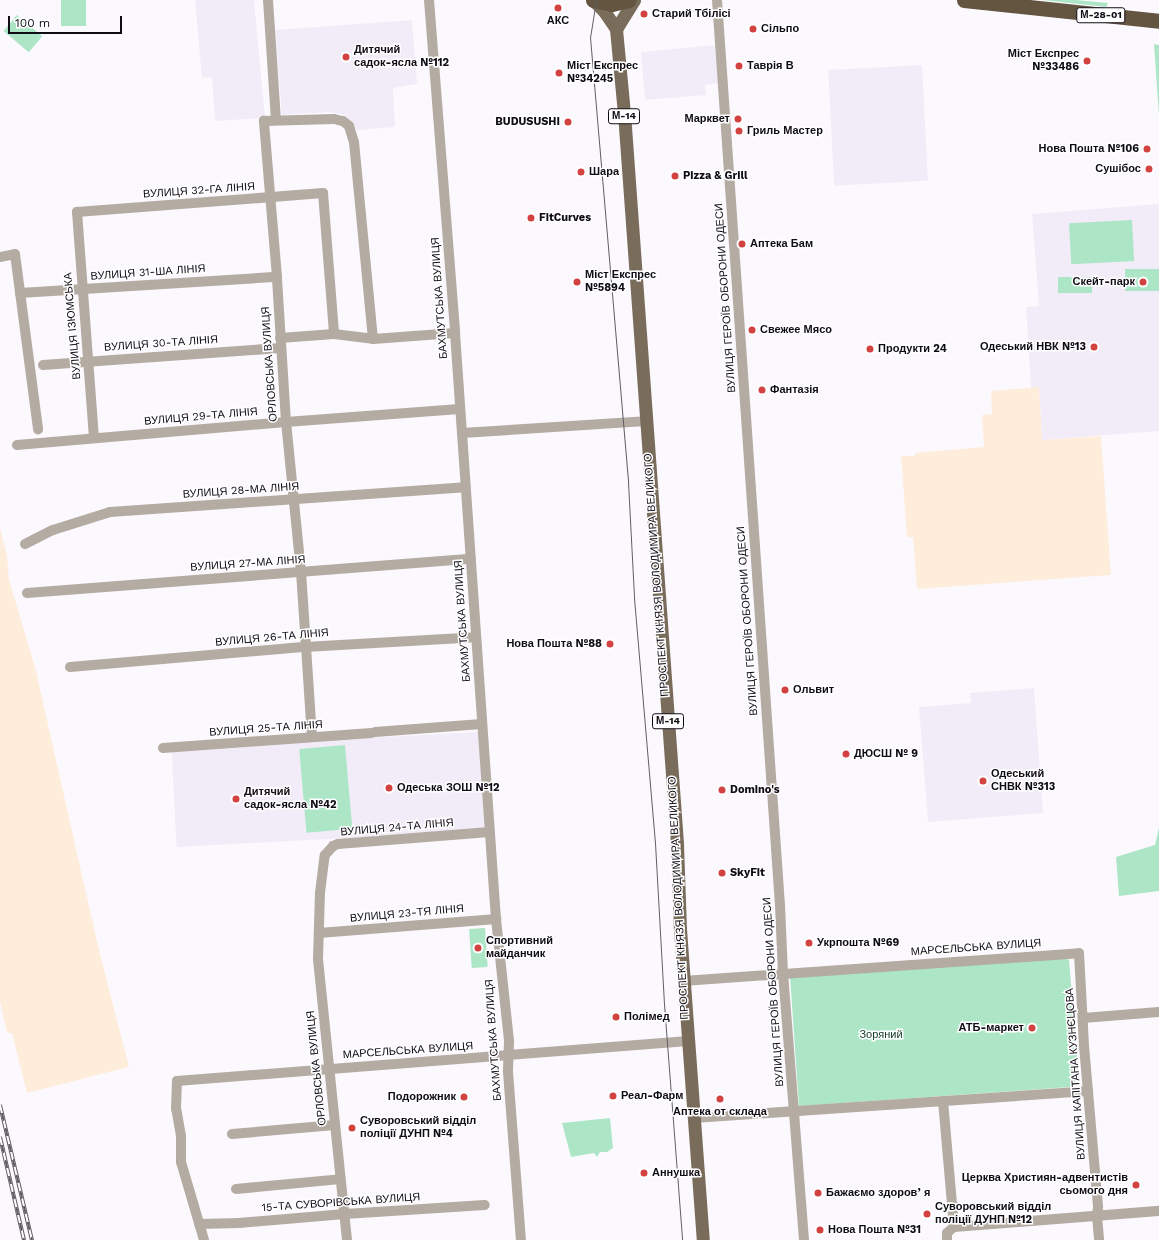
<!DOCTYPE html>
<meta charset="utf-8">
<style>
body{margin:0}
#map{position:relative;width:1159px;height:1240px;overflow:hidden;background:#fcf9fe;font-family:"Work Sans",sans-serif}
div>[style]{position:absolute}
.built>*{inset:0;background:#f2ecf8;transform-origin:0 0}
.industrial>*{inset:0;background:#ffeddc}
.green>*{inset:0;background:#ace6c7;transform-origin:0 0}
.minor>*{height:10px;margin:-5px;padding:0 5px;transform-origin:5px;border-radius:5px;background:#b4aca3}
.major>*{height:13px;margin:-6.5px;padding:0 6.5px;transform-origin:6.5px;border-radius:6.5px;background:#796c5b}
.highway>*{height:15px;margin:-7.5px;padding:0 7.5px;transform-origin:7.5px;border-radius:7.5px;background:#645541}
.tram>*{height:1px;margin:-0.5px;padding:0 0.5px;transform-origin:0.5px;border-radius:0.5px;background:#615d64}
.rail>*{height:4px;margin-top:-2px;transform-origin:0;background:repeating-linear-gradient(90deg,#fff 0 8px,#615d64 0 16px);box-sizing:border-box;border-block:1px solid #615d64}
.dots>*{width:11px;height:11px;translate:-50% -50%;box-sizing:border-box;border:2px solid #fff;border-radius:50%}
span{translate:-50% -50%;white-space:nowrap;text-align:center;line-height:1.15;-webkit-text-stroke:3px #fff;paint-order:stroke}
.shield-label span{padding:1px 3px;background:#fff;border:1px solid;border-radius:3px;-webkit-text-stroke-width:0}
.shield-label{font-size:10px;color:#100c14;font-weight:700}
.poi-label{font-size:11px;color:#100c14;font-weight:700}
.left{translate:0 -50%;text-align:left}
.right{translate:-100% -50%;text-align:right}
.street-label{font-size:11px;color:#100c14}
.park-label{font-size:11px;color:#0f3825}
.scale{position:absolute;left:8px;top:16px;width:114px;height:18px;box-sizing:border-box;border:2px solid #100c14;border-top:0;padding-left:5px;font-size:12px;line-height:14px;white-space:nowrap;color:#100c14;-webkit-text-stroke:3px #fff;paint-order:stroke}
</style>
<div id="map">
<div class="built">
<i style="clip-path:polygon(195px 0,254px 0,265px 118px,215px 121px,212px 77px,202px 78px)"></i>
<i style="clip-path:polygon(412px 20px,417px 84px,393px 88px,395px 127px,357px 130px,345px 115px,329px 112px,282px 115px,275px 30px)"></i>
<i style="clip-path:polygon(715px 45px,718px 83px,705px 85px,706px 95px,645px 100px,641px 52px)"></i>
<i style="left:922px;top:65px;width:116px;height:94px;rotate:87deg"></i>
<i style="clip-path:polygon(1159px 204px,1159px 431px,1042px 440px,1039px 388px,1031px 388px,1026px 307px,1039px 306px,1032px 214px)"></i>
<i style="clip-path:polygon(1034px 688px,1043px 813px,928px 822px,919px 707px,971px 703px,970px 693px)"></i>
<i style="left:479px;top:732px;width:99px;height:308px;rotate:87deg"></i>
</div>
<div class="industrial">
<i style="clip-path:polygon(1039px 387px,1042px 440px,1101px 436px,1111px 575px,917px 589px,913px 537px,907px 537px,901px 456px,915px 456px,915px 453px,984px 447px,982px 415px,992px 414px,991px 391px)"></i>
<i style="clip-path:polygon(0 528px,7px 556px,9px 580px,35px 667px,98px 946px,129px 1067px,27px 1093px,12px 1033px,7px 1033px,0 1002px)"></i>
</div>
<div class="green">
<i style="left:61px;top:0;width:25px;height:26px"></i>
<i style="clip-path:polygon(1043px 0,1076px 0,1108px 3px,1106px 7px)"></i>
<i style="left:17px;top:15px;width:33px;height:21px;rotate:40deg"></i>
<i style="clip-path:polygon(1154px 44px,1159px 45px,1159px 116px)"></i>
<i style="left:1132px;top:220px;width:41px;height:63px;rotate:87deg"></i>
<i style="left:1159px;top:269px;width:22px;height:34px;rotate:90deg"></i>
<i style="left:1092px;top:277px;width:16px;height:34px;rotate:90deg"></i>
<i style="left:345px;top:745px;width:84px;height:46px;rotate:85deg"></i>
<i style="clip-path:polygon(1159px 828px,1159px 891px,1119px 896px,1116px 857px,1155px 845px)"></i>
<i style="left:485px;top:928px;width:39px;height:16px;rotate:86deg"></i>
<i style="clip-path:polygon(1063px 957px,1069px 960px,1079px 1078px,1070px 1087px,799px 1106px,790px 976px)"></i>
<i style="clip-path:polygon(610px 1118px,613px 1148px,607px 1152px,600px 1152px,597px 1157px,594px 1153px,571px 1157px,562px 1123px)"></i>
</div>
<div class="minor">
<i style="left:268px;top:0;width:120px;rotate:86.2deg"></i>
<i style="left:429px;top:0;width:334px;rotate:85.5deg"></i>
<i style="left:455px;top:333px;width:587px;rotate:86deg"></i>
<i style="left:496px;top:919px;width:123px;rotate:83.9deg"></i>
<i style="left:509px;top:1041px;width:31px;rotate:92deg"></i>
<i style="left:508px;top:1072px;width:169px;rotate:85.6deg"></i>
<i style="left:717px;top:0;width:907px;rotate:86.02deg"></i>
<i style="left:780px;top:905px;width:68px;rotate:87.5deg"></i>
<i style="left:783px;top:973px;width:268px;rotate:85.5deg"></i>
<i style="left:0;top:257px;width:15px;rotate:-11deg"></i>
<i style="left:15px;top:254px;width:177px;rotate:82.5deg"></i>
<i style="left:20px;top:293px;width:257px;rotate:-3.6deg"></i>
<i style="left:280px;top:338px;width:54px;rotate:-4.2deg"></i>
<i style="left:334px;top:334px;width:39px;rotate:7deg"></i>
<i style="left:373px;top:339px;width:82px;rotate:-4.2deg"></i>
<i style="left:43px;top:365px;width:238px;rotate:-4.1deg"></i>
<i style="left:462px;top:433px;width:184px;rotate:-3.7deg"></i>
<i style="left:94px;top:438px;width:227px;rotate:-94.3deg"></i>
<i style="left:77px;top:212px;width:247px;rotate:-4.4deg"></i>
<i style="left:323px;top:193px;width:141px;rotate:85.5deg"></i>
<i style="left:17px;top:445px;width:270px;rotate:-4.9deg"></i>
<i style="left:286px;top:422px;width:174px;rotate:-4.3deg"></i>
<i style="left:25px;top:544px;width:31px;rotate:-27deg"></i>
<i style="left:53px;top:530px;width:60px;rotate:-17.5deg"></i>
<i style="left:110px;top:512px;width:356px;rotate:-4deg"></i>
<i style="left:27px;top:593px;width:445px;rotate:-4.4deg"></i>
<i style="left:70px;top:667px;width:236px;rotate:-4.9deg"></i>
<i style="left:305px;top:647px;width:171px;rotate:-3.3deg"></i>
<i style="left:375px;top:732px;width:107px;rotate:-4.3deg"></i>
<i style="left:312px;top:737px;width:165px;rotate:-93.8deg"></i>
<i style="left:301px;top:572px;width:151px;rotate:-95.7deg"></i>
<i style="left:286px;top:422px;width:145px;rotate:-93.6deg"></i>
<i style="left:277px;top:277px;width:157px;rotate:-94.8deg"></i>
<i style="left:264px;top:121px;width:70px;rotate:-1.6deg"></i>
<i style="left:334px;top:119px;width:9px;rotate:13deg"></i>
<i style="left:343px;top:121px;width:8px;rotate:40deg"></i>
<i style="left:349px;top:126px;width:17px;rotate:73deg"></i>
<i style="left:354px;top:142px;width:198px;rotate:84.5deg"></i>
<i style="left:163px;top:748px;width:209px;rotate:-4.1deg"></i>
<i style="left:319px;top:933px;width:178px;rotate:-4.5deg"></i>
<i style="left:683px;top:981px;width:397px;rotate:-4deg"></i>
<i style="left:1079px;top:953px;width:93px;rotate:86.9deg"></i>
<i style="left:1084px;top:1046px;width:162px;rotate:85deg"></i>
<i style="left:1098px;top:1207px;width:9px;rotate:96deg"></i>
<i style="left:1097px;top:1216px;width:24px;rotate:85deg"></i>
<i style="left:1083px;top:1018px;width:76px;rotate:-4.5deg"></i>
<i style="left:943px;top:1101px;width:126px;rotate:85deg"></i>
<i style="left:694px;top:1118px;width:395px;rotate:-3.9deg"></i>
<i style="left:232px;top:1134px;width:103px;rotate:-5deg"></i>
<i style="left:236px;top:1189px;width:105px;rotate:-5.4deg"></i>
<i style="left:199px;top:1224px;width:40px;rotate:-1.4deg"></i>
<i style="left:239px;top:1223px;width:106px;rotate:-4.9deg"></i>
<i style="left:345px;top:1214px;width:140px;rotate:-3.7deg"></i>
<i style="left:204px;top:1240px;width:81px;rotate:-106.4deg"></i>
<i style="left:181px;top:1162px;width:26px;rotate:-90deg"></i>
<i style="left:181px;top:1136px;width:27px;rotate:-100deg"></i>
<i style="left:176px;top:1109px;width:28px;rotate:-88deg"></i>
<i style="left:177px;top:1081px;width:513px;rotate:-4.48deg"></i>
<i style="left:347px;top:1240px;width:282px;rotate:-95.9deg"></i>
<i style="left:318px;top:959px;width:66px;rotate:-88.3deg"></i>
<i style="left:320px;top:893px;width:38px;rotate:-83deg"></i>
<i style="left:325px;top:855px;width:12px;rotate:-48deg"></i>
<i style="left:333px;top:846px;width:5px;rotate:-22deg"></i>
<i style="left:338px;top:844px;width:152px;rotate:-4.5deg"></i>
<i style="left:947px;top:1240px;width:7px;rotate:-90deg"></i>
<i style="left:947px;top:1233px;width:9px;rotate:-41deg"></i>
<i style="left:954px;top:1227px;width:206px;rotate:-4.5deg"></i>
</div>
<div class="major">
<i style="left:593px;top:0;width:16px;rotate:45deg"></i>
<i style="left:604px;top:11px;width:22px;rotate:56deg"></i>
<i style="left:616px;top:29px;width:84px;rotate:84.6deg"></i>
<i style="left:624px;top:113px;width:733px;rotate:85.85deg"></i>
<i style="left:677px;top:844px;width:85px;rotate:88deg"></i>
<i style="left:680px;top:929px;width:312px;rotate:85.8deg"></i>
<i style="left:616px;top:29px;width:34px;rotate:-58deg"></i>
</div>
<div class="highway">
<i style="left:593px;top:0;width:19px;rotate:12deg"></i>
<i style="left:612px;top:4px;width:17px;rotate:-13deg"></i>
<i style="left:964px;top:0;width:196px;rotate:6.1deg"></i>
</div>
<div class="tram">
<i style="left:596px;top:0;width:37px;rotate:99deg"></i>
<i style="left:590px;top:37px;width:447px;rotate:85.1deg"></i>
<i style="left:628px;top:482px;width:116px;rotate:87deg"></i>
<i style="left:634px;top:598px;width:246px;rotate:85.1deg"></i>
<i style="left:655px;top:843px;width:161px;rotate:86.8deg"></i>
<i style="left:664px;top:1004px;width:237px;rotate:85.6deg"></i>
</div>
<div class="rail">
<i style="left:0;top:1105px;width:139px;rotate:76.7deg"></i>
<i style="left:0;top:1137px;width:106px;rotate:76.9deg"></i>
</div>
<div class="dots">
<i style="left:558px;top:8px;background:#d14240"></i>
<i style="left:644px;top:14px;background:#d14240"></i>
<i style="left:753px;top:29px;background:#d14240"></i>
<i style="left:346px;top:57px;background:#d14240"></i>
<i style="left:1087px;top:61px;background:#d14240"></i>
<i style="left:739px;top:66px;background:#d14240"></i>
<i style="left:559px;top:73px;background:#d14240"></i>
<i style="left:738px;top:119px;background:#d14240"></i>
<i style="left:568px;top:122px;background:#d14240"></i>
<i style="left:739px;top:131px;background:#d14240"></i>
<i style="left:1147px;top:149px;background:#d14240"></i>
<i style="left:1149px;top:169px;background:#d14240"></i>
<i style="left:581px;top:172px;background:#d14240"></i>
<i style="left:675px;top:176px;background:#d14240"></i>
<i style="left:531px;top:218px;background:#d14240"></i>
<i style="left:742px;top:244px;background:#d14240"></i>
<i style="left:577px;top:282px;background:#d14240"></i>
<i style="left:1143px;top:282px;background:#d14240"></i>
<i style="left:752px;top:330px;background:#d14240"></i>
<i style="left:1094px;top:347px;background:#d14240"></i>
<i style="left:870px;top:349px;background:#d14240"></i>
<i style="left:762px;top:390px;background:#d14240"></i>
<i style="left:610px;top:644px;background:#d14240"></i>
<i style="left:785px;top:690px;background:#d14240"></i>
<i style="left:846px;top:754px;background:#d14240"></i>
<i style="left:983px;top:781px;background:#d14240"></i>
<i style="left:389px;top:788px;background:#d14240"></i>
<i style="left:722px;top:790px;background:#d14240"></i>
<i style="left:236px;top:799px;background:#d14240"></i>
<i style="left:722px;top:873px;background:#d14240"></i>
<i style="left:809px;top:943px;background:#d14240"></i>
<i style="left:478px;top:948px;background:#d14240"></i>
<i style="left:616px;top:1017px;background:#d14240"></i>
<i style="left:1032px;top:1028px;background:#d14240"></i>
<i style="left:613px;top:1096px;background:#d14240"></i>
<i style="left:464px;top:1097px;background:#d14240"></i>
<i style="left:720px;top:1099px;background:#d14240"></i>
<i style="left:352px;top:1128px;background:#d14240"></i>
<i style="left:644px;top:1173px;background:#d14240"></i>
<i style="left:1136px;top:1185px;background:#d14240"></i>
<i style="left:818px;top:1193px;background:#d14240"></i>
<i style="left:927px;top:1214px;background:#d14240"></i>
<i style="left:820px;top:1230px;background:#d14240"></i>
</div>
<div class="shield-label">
<span style="left:1101px;top:15px">М-28-01</span>
<span style="left:624px;top:116px">М-14</span>
<span style="left:668px;top:721px">М-14</span>
</div>
<div class="poi-label">
<span class="left" style="left:652px;top:14px">Старий Тбілісі</span>
<span style="left:558px;top:21px">АКС</span>
<span class="left" style="left:761px;top:29px">Сільпо</span>
<span class="left" style="left:354px;top:57px">Дитячий<br>садок-ясла №112</span>
<span class="right" style="left:1079px;top:61px">Міст Експрес<br>№33486</span>
<span class="left" style="left:747px;top:66px">Таврія В</span>
<span class="left" style="left:567px;top:73px">Міст Експрес<br>№34245</span>
<span class="right" style="left:730px;top:119px">Марквет</span>
<span class="right" style="left:560px;top:122px">BUDUSUSHI</span>
<span class="left" style="left:747px;top:131px">Гриль Мастер</span>
<span class="right" style="left:1139px;top:149px">Нова Пошта №106</span>
<span class="right" style="left:1141px;top:169px">Сушібос</span>
<span class="left" style="left:589px;top:172px">Шара</span>
<span class="left" style="left:683px;top:176px">Pizza &amp; Grill</span>
<span class="left" style="left:539px;top:218px">FitCurves</span>
<span class="left" style="left:750px;top:244px">Аптека Бам</span>
<span class="left" style="left:585px;top:282px">Міст Експрес<br>№5894</span>
<span class="right" style="left:1135px;top:282px">Скейт-парк</span>
<span class="left" style="left:760px;top:330px">Свежее Мясо</span>
<span class="right" style="left:1086px;top:347px">Одеський НВК №13</span>
<span class="left" style="left:878px;top:349px">Продукти 24</span>
<span class="left" style="left:770px;top:390px">Фантазія</span>
<span class="right" style="left:602px;top:644px">Нова Пошта №88</span>
<span class="left" style="left:793px;top:690px">Ольвит</span>
<span class="left" style="left:854px;top:754px">ДЮСШ № 9</span>
<span class="left" style="left:991px;top:781px">Одеський<br>СНВК №313</span>
<span class="left" style="left:397px;top:788px">Одеська ЗОШ №12</span>
<span class="left" style="left:730px;top:790px">Domino's</span>
<span class="left" style="left:244px;top:799px">Дитячий<br>садок-ясла №42</span>
<span class="left" style="left:730px;top:873px">SkyFit</span>
<span class="left" style="left:486px;top:948px">Спортивний<br>майданчик</span>
<span class="left" style="left:817px;top:943px">Укрпошта №69</span>
<span class="left" style="left:624px;top:1017px">Полімед</span>
<span class="right" style="left:1024px;top:1028px">АТБ-маркет</span>
<span class="left" style="left:621px;top:1096px">Реал-Фарм</span>
<span class="right" style="left:456px;top:1097px">Подорожник</span>
<span style="left:720px;top:1112px">Аптека от склада</span>
<span class="left" style="left:360px;top:1128px">Суворовський відділ<br>поліції ДУНП №4</span>
<span class="left" style="left:652px;top:1173px">Аннушка</span>
<span class="right" style="left:1128px;top:1185px">Церква Християн-адвентистів<br>сьомого дня</span>
<span class="left" style="left:826px;top:1193px">Бажаємо здоровʼя</span>
<span class="left" style="left:935px;top:1214px">Суворовський відділ<br>поліції ДУНП №12</span>
<span class="left" style="left:828px;top:1230px">Нова Пошта №31</span>
</div>
<div class="street-label">
<span style="left:199px;top:191px;rotate:-4deg">ВУЛИЦЯ 32-ГА ЛІНІЯ</span>
<span style="left:148px;top:273px;rotate:-4deg">ВУЛИЦЯ 31-ША ЛІНІЯ</span>
<span style="left:440px;top:298px;rotate:-94deg">БАХМУТСЬКА ВУЛИЦЯ</span>
<span style="left:726px;top:298px;rotate:-94deg">ВУЛИЦЯ ГЕРОЇВ ОБОРОНИ ОДЕСИ</span>
<span style="left:73px;top:326px;rotate:-95deg">ВУЛИЦЯ ІЗЮМСЬКА</span>
<span style="left:161px;top:344px;rotate:-4deg">ВУЛИЦЯ 30-ТА ЛІНІЯ</span>
<span style="left:270px;top:364px;rotate:-94deg">ОРЛОВСЬКА ВУЛИЦЯ</span>
<span style="left:201px;top:417px;rotate:-5deg">ВУЛИЦЯ 29-ТА ЛІНІЯ</span>
<span style="left:241px;top:491px;rotate:-4deg">ВУЛИЦЯ 28-МА ЛІНІЯ</span>
<span style="left:248px;top:564px;rotate:-4deg">ВУЛИЦЯ 27-МА ЛІНІЯ</span>
<span style="left:657px;top:575px;rotate:-94deg">ПРОСПЕКТ КНЯЗЯ ВОЛОДИМИРА ВЕЛИКОГО</span>
<span style="left:463px;top:621px;rotate:-94deg">БАХМУТСЬКА ВУЛИЦЯ</span>
<span style="left:748px;top:621px;rotate:-94deg">ВУЛИЦЯ ГЕРОЇВ ОБОРОНИ ОДЕСИ</span>
<span style="left:272px;top:638px;rotate:-5deg">ВУЛИЦЯ 26-ТА ЛІНІЯ</span>
<span style="left:266px;top:729px;rotate:-4deg">ВУЛИЦЯ 25-ТА ЛІНІЯ</span>
<span style="left:397px;top:828px;rotate:-5deg">ВУЛИЦЯ 24-ТА ЛІНІЯ</span>
<span style="left:679px;top:898px;rotate:-93deg">ПРОСПЕКТ КНЯЗЯ ВОЛОДИМИРА ВЕЛИКОГО</span>
<span style="left:407px;top:914px;rotate:-5deg">ВУЛИЦЯ 23-ТЯ ЛІНІЯ</span>
<span style="left:976px;top:948px;rotate:-4deg">МАРСЕЛЬСЬКА ВУЛИЦЯ</span>
<span style="left:774px;top:992px;rotate:-94deg">ВУЛИЦЯ ГЕРОЇВ ОБОРОНИ ОДЕСИ</span>
<span style="left:494px;top:1040px;rotate:-94deg">БАХМУТСЬКА ВУЛИЦЯ</span>
<span style="left:408px;top:1051px;rotate:-4deg">МАРСЕЛЬСЬКА ВУЛИЦЯ</span>
<span style="left:317px;top:1068px;rotate:-96deg">ОРЛОВСЬКА ВУЛИЦЯ</span>
<span style="left:1076px;top:1074px;rotate:-94deg">ВУЛИЦЯ КАПІТАНА КУЗНЄЦОВА</span>
<span style="left:341px;top:1203px;rotate:-4deg">15-ТА СУВОРІВСЬКА ВУЛИЦЯ</span>
</div>
<div class="park-label">
<span style="left:881px;top:1035px">Зоряний</span>
</div>
<div class="scale">100 m</div>
</div>
